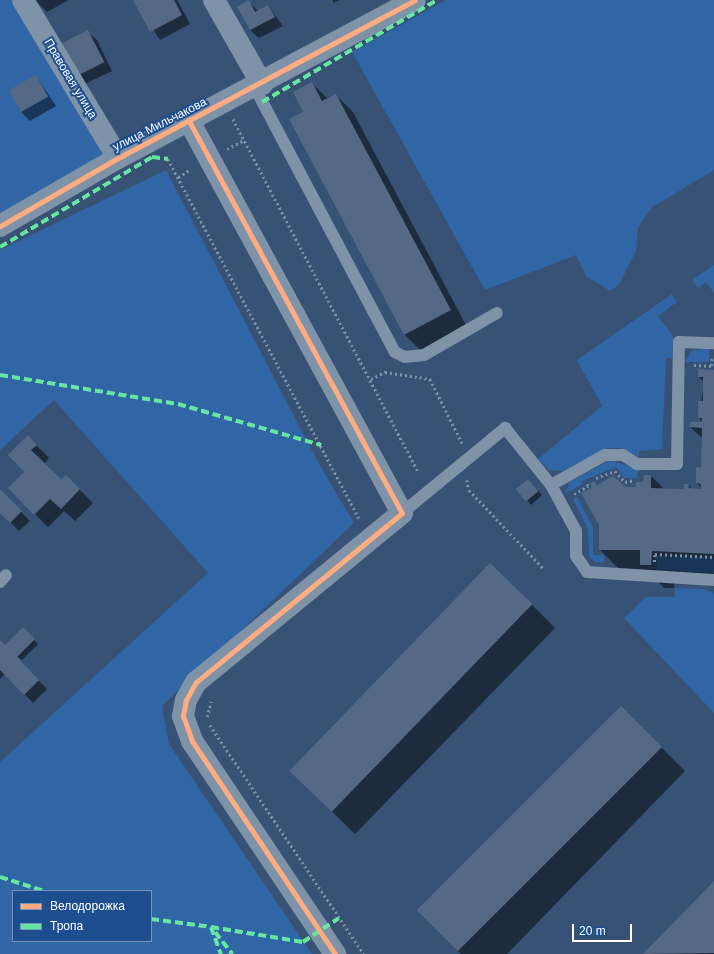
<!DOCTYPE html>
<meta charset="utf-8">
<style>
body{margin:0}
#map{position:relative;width:714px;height:954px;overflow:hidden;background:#375275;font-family:Helvetica,sans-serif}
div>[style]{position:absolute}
.green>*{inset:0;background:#3065a6}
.shadow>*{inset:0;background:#0007}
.building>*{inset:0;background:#536985;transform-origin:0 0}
.path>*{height:2.5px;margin-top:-1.25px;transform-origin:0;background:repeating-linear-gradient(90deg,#7e92a8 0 2px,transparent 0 5px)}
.service>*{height:12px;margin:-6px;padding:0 6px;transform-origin:6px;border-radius:6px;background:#7e92a8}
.minor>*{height:22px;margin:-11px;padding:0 11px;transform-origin:11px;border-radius:11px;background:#7e92a8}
.tertiary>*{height:22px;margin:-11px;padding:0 11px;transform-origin:11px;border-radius:11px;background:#7e92a8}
.quiet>*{height:4px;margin-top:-2px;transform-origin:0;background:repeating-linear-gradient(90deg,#66e7a1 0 8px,transparent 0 12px)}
.cycleway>*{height:5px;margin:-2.5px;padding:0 2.5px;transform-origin:2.5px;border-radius:2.5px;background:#ffac80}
span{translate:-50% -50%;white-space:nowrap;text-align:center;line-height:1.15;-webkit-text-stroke:4px #1c4e90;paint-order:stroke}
.street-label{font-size:12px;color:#fff}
.legend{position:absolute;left:12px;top:890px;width:140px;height:52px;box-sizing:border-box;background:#1c4e90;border:1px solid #7795bc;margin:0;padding:5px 7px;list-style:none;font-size:12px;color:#fff}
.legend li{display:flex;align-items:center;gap:8px;height:20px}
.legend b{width:20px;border:1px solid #7795bc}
.scale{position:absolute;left:572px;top:924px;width:60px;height:18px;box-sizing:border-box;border:2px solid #fff;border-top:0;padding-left:5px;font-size:12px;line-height:14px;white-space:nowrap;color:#fff;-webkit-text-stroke:3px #1c4e90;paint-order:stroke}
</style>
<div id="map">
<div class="green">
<i style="clip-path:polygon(0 0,13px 0,106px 160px,0 219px)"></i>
<i style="clip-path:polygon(446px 0,714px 0,714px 170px,651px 208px,638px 228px,636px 251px,619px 285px,610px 291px,586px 276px,576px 255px,485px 290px,352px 52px)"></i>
<i style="clip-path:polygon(evenodd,166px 170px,318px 462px,354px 523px,162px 706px,169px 744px,312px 954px,0 954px,0 762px,208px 573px,54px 400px,0 450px,0 250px,166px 170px,13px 891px,151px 891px,151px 941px,13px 941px,13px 891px)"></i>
<i style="clip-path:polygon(714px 265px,714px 293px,706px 282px,698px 288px,692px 280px)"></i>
<i style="clip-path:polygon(672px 294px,677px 302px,658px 316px,673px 336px,672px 358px,666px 358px,662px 449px,639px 451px,639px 457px,621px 448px,608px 448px,562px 471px,549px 470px,538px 459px,602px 406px,577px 360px)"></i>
<i style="clip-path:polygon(709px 348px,709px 362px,685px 362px,691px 351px)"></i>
<i style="clip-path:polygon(610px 460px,638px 469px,637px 478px,624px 478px,616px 467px,582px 481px,583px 484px,565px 494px,570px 482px)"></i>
<i style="clip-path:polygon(577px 497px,593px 527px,593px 555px,604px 555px,604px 562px,596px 562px,589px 557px,588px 529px,573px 499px)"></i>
<i style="clip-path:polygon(657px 556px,709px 557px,714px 560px,714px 573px,657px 570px)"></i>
<i style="clip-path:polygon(675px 588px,705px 589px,714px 594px,714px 713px,624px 618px,646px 597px,675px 597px)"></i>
</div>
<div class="shadow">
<i style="clip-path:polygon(35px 0,69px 0,47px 12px)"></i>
<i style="clip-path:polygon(134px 0,177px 0,190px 24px,160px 40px)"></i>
<i style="clip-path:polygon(332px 0,340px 0,334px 3px)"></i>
<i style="clip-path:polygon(249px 2px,258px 11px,268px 6px,283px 26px,259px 38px,250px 30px)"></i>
<i style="clip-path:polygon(88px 32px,97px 40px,112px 71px,83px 85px,59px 46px)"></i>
<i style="clip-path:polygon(36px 76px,56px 106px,30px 121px,21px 112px)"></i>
<i style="clip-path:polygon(312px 83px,328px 99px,336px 95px,353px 112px,467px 327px,422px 352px,405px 335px,304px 112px)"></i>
<i style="clip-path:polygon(714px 371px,714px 575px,675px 574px,674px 588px,664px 588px,650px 573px,623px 573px,600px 550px,597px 486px,637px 488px,651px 476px,664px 489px,685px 490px,688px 485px,692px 489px,704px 490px,697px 483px,702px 469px,703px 439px,690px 427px,703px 423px,699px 418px,704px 382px,699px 377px)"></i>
<i style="clip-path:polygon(28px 437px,49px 458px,44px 464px,61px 481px,66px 476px,93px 503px,75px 521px,64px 511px,48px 527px,9px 488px,26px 472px)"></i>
<i style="clip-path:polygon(532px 484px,542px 495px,531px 505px,517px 488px)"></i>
<i style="clip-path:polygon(0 490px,30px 521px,19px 531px,0 512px)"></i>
<i style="clip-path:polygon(532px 605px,555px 628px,355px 834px,313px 793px)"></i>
<i style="clip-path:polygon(23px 628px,38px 644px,22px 660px,9px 650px,47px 689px,33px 703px,5px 674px,0 679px,0 642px,5px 646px)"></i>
<i style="clip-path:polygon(621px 707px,685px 771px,507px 954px,461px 954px,420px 913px)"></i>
<i style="clip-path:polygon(714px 882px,714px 954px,644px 954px)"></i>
</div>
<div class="building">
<i style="clip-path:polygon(133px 0,174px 0,182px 15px,150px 32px)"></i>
<i style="clip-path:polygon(249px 0,255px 12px,268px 5px,275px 17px,250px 30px,237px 7px)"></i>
<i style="left:88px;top:30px;width:36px;height:34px;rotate:63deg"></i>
<i style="left:36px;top:75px;width:25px;height:31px;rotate:61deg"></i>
<i style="clip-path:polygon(312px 82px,322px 101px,336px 94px,451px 310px,404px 335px,289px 119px,303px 112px,293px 92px)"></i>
<i style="clip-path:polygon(698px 369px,714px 370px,714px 554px,652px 551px,651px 565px,640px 565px,640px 550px,599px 550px,599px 525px,581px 493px,592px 487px,590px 484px,594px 481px,597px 485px,613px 476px,626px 487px,636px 487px,636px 482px,643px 482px,644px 475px,651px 475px,651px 488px,684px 489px,684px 484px,688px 484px,689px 488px,701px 489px,701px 484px,696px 483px,696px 467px,701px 468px,702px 428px,689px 427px,690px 422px,702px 422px,702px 418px,698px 418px,698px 401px,703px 401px,703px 377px,698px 377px)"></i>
<i style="clip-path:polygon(28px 435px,37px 445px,31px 450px,61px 479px,66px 475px,80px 489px,61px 509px,50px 499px,34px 515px,8px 488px,24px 472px,8px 455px)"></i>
<i style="left:528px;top:479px;width:16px;height:16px;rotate:50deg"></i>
<i style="clip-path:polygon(0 489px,22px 511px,10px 523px,0 513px)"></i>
<i style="left:490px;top:563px;width:59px;height:289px;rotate:44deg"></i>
<i style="clip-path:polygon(23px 627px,35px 639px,17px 657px,39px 680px,24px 695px,0 670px,0 640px,5px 645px)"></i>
<i style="left:621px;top:706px;width:58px;height:289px;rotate:45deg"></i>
<i style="clip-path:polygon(714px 881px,714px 953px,643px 954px)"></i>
</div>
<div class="path">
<i style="left:233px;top:119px;width:400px;rotate:62.3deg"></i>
<i style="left:227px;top:149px;width:19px;rotate:-28deg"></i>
<i style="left:168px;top:159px;width:409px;rotate:62deg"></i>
<i style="left:178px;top:177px;width:15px;rotate:-32deg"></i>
<i style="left:694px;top:365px;width:17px;rotate:3deg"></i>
<i style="left:711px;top:366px;width:8px;rotate:-83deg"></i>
<i style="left:371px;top:379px;width:16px;rotate:-27deg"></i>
<i style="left:385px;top:372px;width:46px;rotate:8.8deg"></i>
<i style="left:430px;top:379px;width:72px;rotate:63.4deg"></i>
<i style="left:596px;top:478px;width:20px;rotate:-20deg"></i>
<i style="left:615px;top:471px;width:15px;rotate:48deg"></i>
<i style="left:625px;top:482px;width:10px;rotate:-11deg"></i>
<i style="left:467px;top:480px;width:10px;rotate:79deg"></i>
<i style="left:469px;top:490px;width:108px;rotate:46.5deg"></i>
<i style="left:574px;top:494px;width:16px;rotate:-30deg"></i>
<i style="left:588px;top:486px;width:4px;rotate:-124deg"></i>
<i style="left:654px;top:562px;width:8px;rotate:-83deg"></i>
<i style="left:655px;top:554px;width:59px;rotate:2.9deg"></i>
<i style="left:207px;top:717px;width:16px;rotate:-76deg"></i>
<i style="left:210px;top:725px;width:276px;rotate:56.1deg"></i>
</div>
<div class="service">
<i style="left:255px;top:88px;width:299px;rotate:62.1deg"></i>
<i style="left:395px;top:352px;width:11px;rotate:27deg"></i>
<i style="left:405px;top:357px;width:19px;rotate:-6deg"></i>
<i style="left:424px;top:355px;width:84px;rotate:-29.9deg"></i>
<i style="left:551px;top:485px;width:62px;rotate:-29.1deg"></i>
<i style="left:605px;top:455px;width:18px"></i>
<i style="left:623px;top:455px;width:17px;rotate:33deg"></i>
<i style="left:637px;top:464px;width:40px"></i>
<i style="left:677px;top:464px;width:122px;rotate:-89.1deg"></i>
<i style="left:679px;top:342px;width:35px;rotate:2deg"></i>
<i style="left:402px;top:513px;width:134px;rotate:-39.5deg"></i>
<i style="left:505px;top:428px;width:73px;rotate:51.1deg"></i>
<i style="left:551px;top:485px;width:52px;rotate:61.5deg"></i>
<i style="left:576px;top:531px;width:25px;rotate:90deg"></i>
<i style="left:576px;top:556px;width:19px;rotate:55deg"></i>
<i style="left:587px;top:572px;width:127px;rotate:3.6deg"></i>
<i style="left:0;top:582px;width:9px;rotate:-49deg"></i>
</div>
<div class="minor">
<i style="left:23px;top:0;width:184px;rotate:59deg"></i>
<i style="left:214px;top:0;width:97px;rotate:60.3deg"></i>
<i style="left:189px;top:121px;width:446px;rotate:61.5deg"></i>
<i style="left:402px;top:513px;width:266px;rotate:140.6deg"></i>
<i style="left:196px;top:682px;width:21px;rotate:119deg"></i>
<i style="left:186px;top:700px;width:16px;rotate:101deg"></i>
<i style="left:183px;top:716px;width:27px;rotate:70deg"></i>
<i style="left:192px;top:741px;width:257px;rotate:56.1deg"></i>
</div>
<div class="tertiary">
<i style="left:0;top:226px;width:136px;rotate:-30deg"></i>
<i style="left:118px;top:158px;width:336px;rotate:-28deg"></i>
</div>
<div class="quiet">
<i style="left:262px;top:102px;width:203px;rotate:-30.2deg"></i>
<i style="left:0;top:247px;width:177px;rotate:-30.6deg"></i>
<i style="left:152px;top:157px;width:16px;rotate:7deg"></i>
<i style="left:0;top:375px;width:180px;rotate:9.3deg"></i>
<i style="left:178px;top:404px;width:149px;rotate:16deg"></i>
<i style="left:0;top:877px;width:46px;rotate:17.7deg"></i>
<i style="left:151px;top:919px;width:61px;rotate:7.6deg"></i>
<i style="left:211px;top:927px;width:29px;rotate:70deg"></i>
<i style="left:211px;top:927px;width:93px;rotate:9.3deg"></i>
<i style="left:303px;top:942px;width:43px;rotate:-33.7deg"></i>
<i style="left:215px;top:932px;width:28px;rotate:52deg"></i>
</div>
<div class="cycleway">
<i style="left:189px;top:121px;width:446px;rotate:61.5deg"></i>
<i style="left:402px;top:513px;width:266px;rotate:140.6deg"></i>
<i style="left:196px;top:682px;width:21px;rotate:119deg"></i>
<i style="left:186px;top:700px;width:16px;rotate:101deg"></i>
<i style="left:183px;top:716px;width:27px;rotate:70deg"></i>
<i style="left:192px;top:741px;width:257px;rotate:56.1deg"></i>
<i style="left:0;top:226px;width:136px;rotate:-30deg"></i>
<i style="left:118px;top:158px;width:336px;rotate:-28deg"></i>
</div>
<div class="street-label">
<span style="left:70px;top:79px;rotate:59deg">Правовая улица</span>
<span style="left:160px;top:125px;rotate:-27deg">улица Мильчакова</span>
</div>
<ul class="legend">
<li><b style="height:5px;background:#ffac80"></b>Велодорожка</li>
<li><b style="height:5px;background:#66e7a1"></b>Тропа</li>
</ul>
<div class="scale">20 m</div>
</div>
